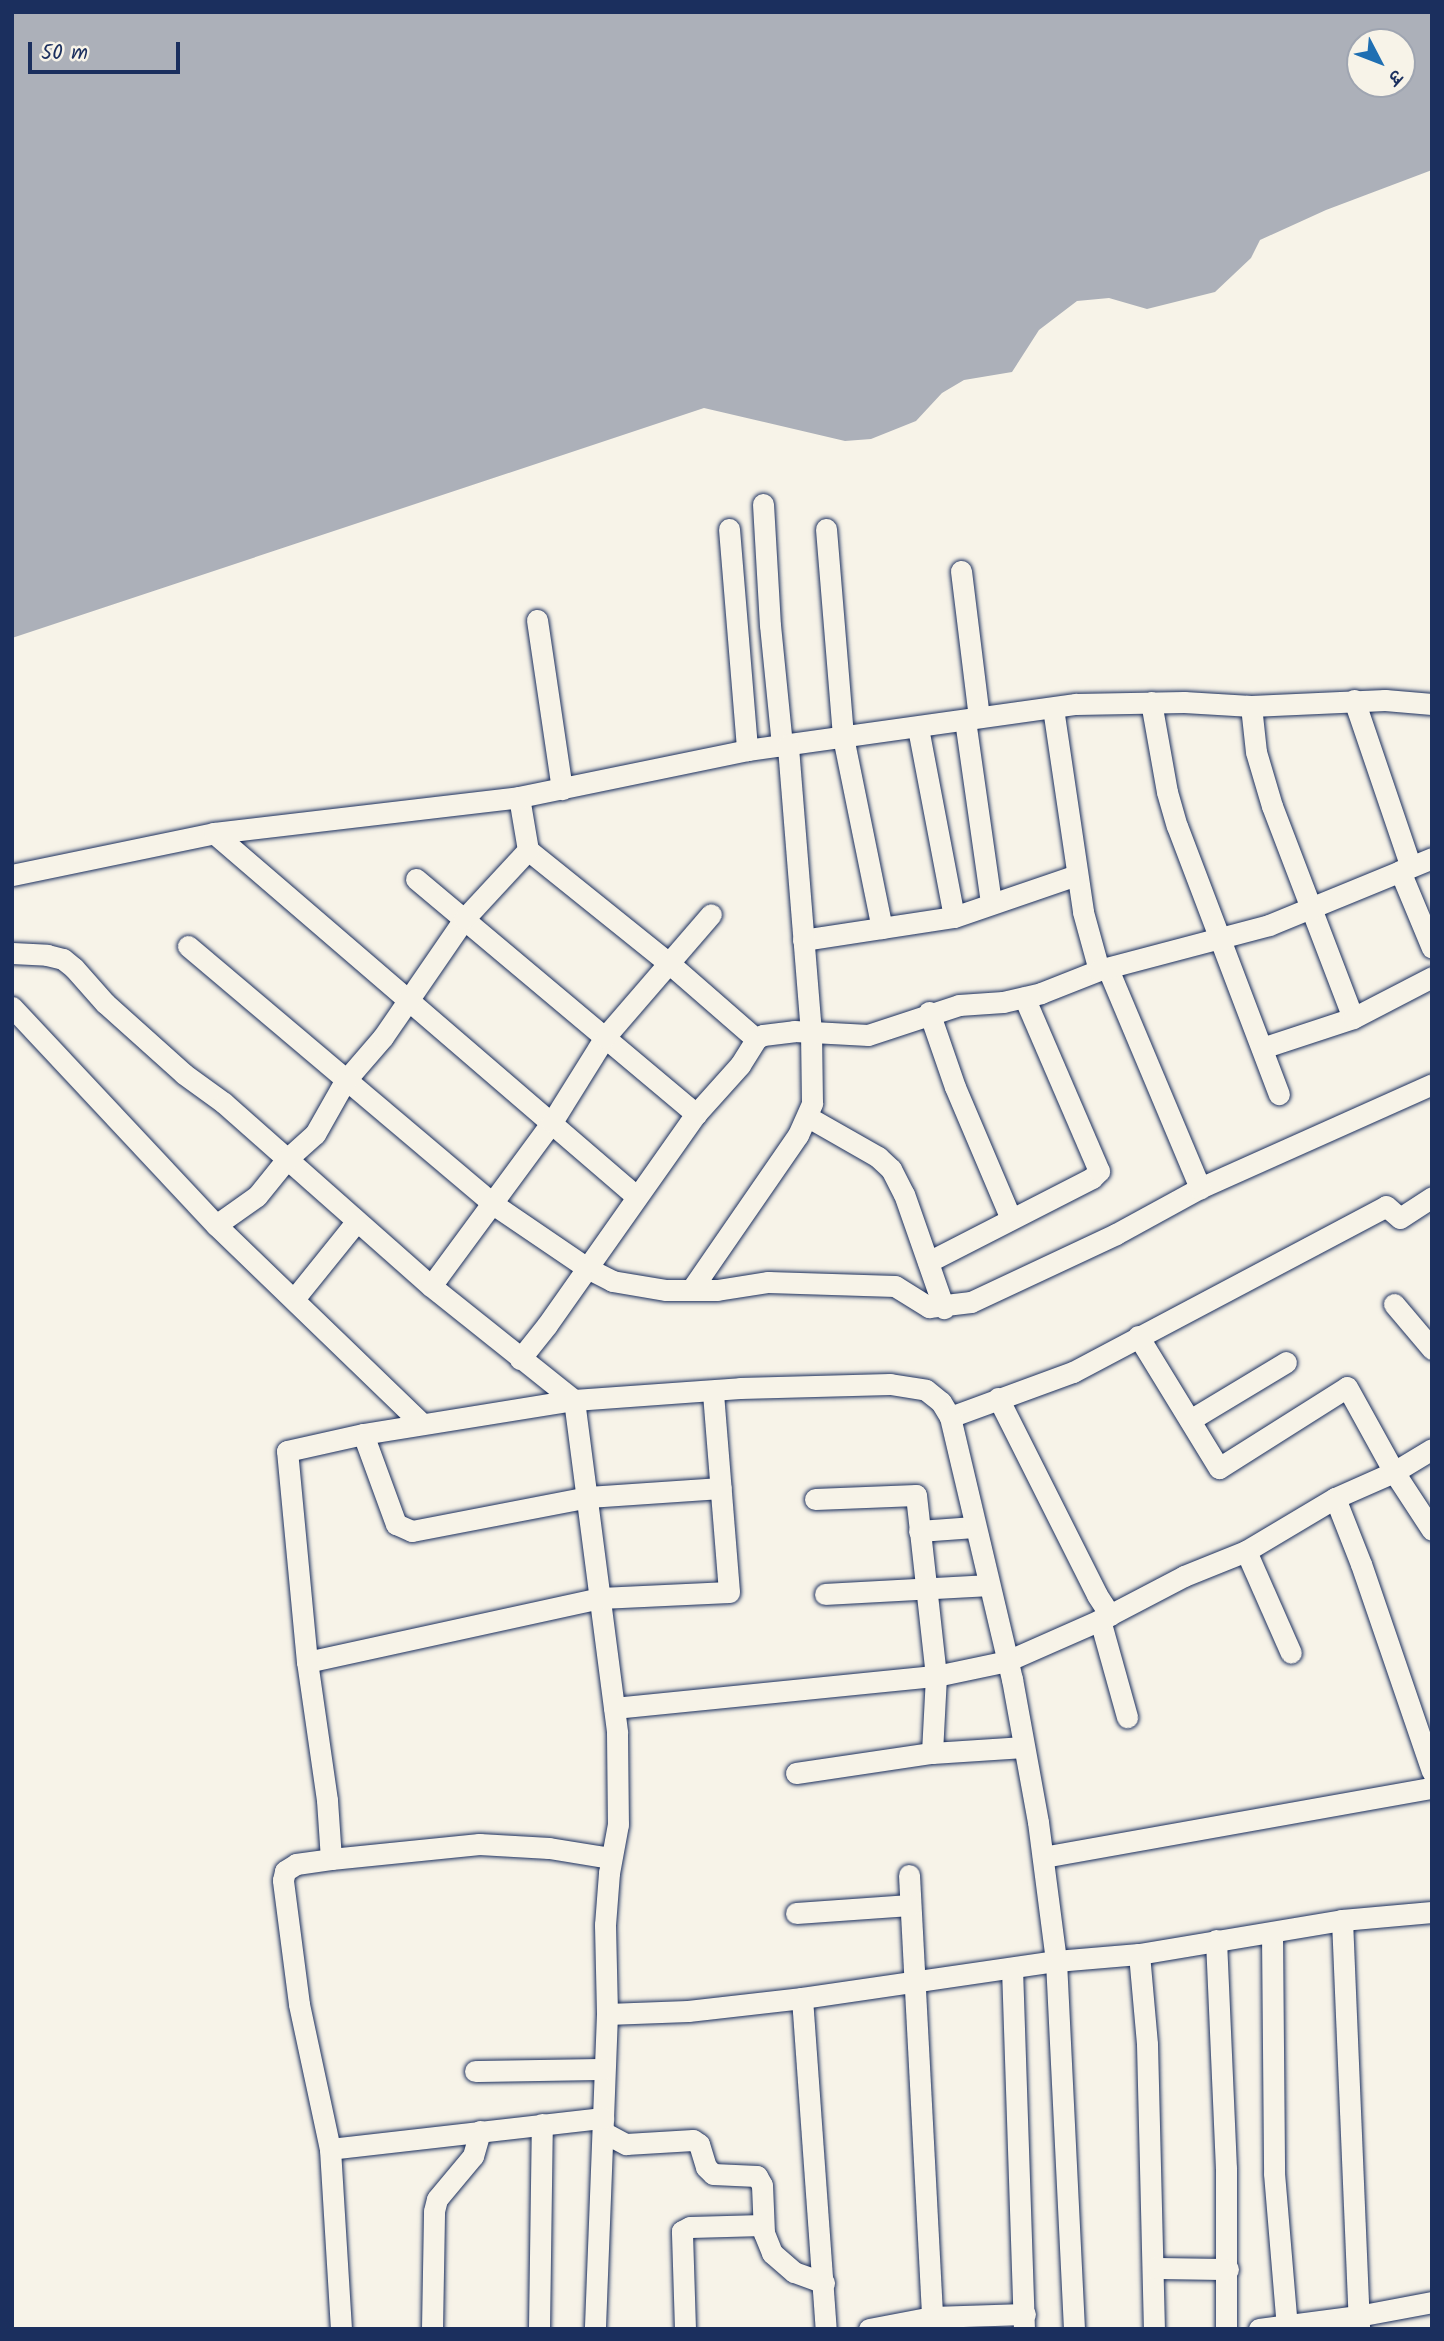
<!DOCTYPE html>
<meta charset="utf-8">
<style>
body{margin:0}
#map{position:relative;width:1444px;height:2341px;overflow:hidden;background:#f7f3e8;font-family:Kalam,"Playpen Sans Deva",sans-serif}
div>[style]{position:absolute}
.water>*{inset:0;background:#acb0b9}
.roads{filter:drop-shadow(0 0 2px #1b2f5e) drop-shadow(0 0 2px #1b2f5e)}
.minor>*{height:21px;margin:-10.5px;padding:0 10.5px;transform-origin:10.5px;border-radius:10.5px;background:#f7f3e8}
span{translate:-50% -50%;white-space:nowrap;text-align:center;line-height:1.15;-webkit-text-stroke:6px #f7f3e8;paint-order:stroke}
.frame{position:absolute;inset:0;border:14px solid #1b2f5e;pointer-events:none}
.north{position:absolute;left:1346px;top:28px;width:70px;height:70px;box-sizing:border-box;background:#f7f3e8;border:2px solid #9fa5b1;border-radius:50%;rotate:132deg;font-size:19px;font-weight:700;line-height:28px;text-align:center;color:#1b2f5e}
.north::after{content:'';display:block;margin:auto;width:24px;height:32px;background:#1f6fb2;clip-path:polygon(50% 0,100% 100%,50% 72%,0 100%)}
.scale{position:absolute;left:28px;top:42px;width:152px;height:32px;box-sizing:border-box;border:4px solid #1b2f5e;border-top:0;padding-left:9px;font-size:21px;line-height:24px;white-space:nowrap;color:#1b2f5e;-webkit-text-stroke:5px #f7f3e8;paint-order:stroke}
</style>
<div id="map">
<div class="water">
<i style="clip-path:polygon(evenodd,12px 12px,1432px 12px,1432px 170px,1326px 210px,1260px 240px,1251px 258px,1215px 292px,1147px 309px,1109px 298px,1077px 301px,1039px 330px,1012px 372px,964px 380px,942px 393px,916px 421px,871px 439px,845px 441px,704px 408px,12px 638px,12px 12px,1360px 42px,1402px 42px,1402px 84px,1360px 84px,1360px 42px)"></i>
</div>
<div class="roads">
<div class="minor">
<i style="left:763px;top:504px;width:121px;rotate:86.7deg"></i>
<i style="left:770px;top:625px;width:122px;rotate:84.3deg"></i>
<i style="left:729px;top:529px;width:222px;rotate:85.3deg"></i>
<i style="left:826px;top:529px;width:209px;rotate:85.3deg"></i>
<i style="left:843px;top:737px;width:195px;rotate:78.5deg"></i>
<i style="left:961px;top:571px;width:147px;rotate:83deg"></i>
<i style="left:537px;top:620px;width:171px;rotate:81.6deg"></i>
<i style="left:1354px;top:700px;width:176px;rotate:71.2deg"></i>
<i style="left:1151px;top:702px;width:91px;rotate:79.9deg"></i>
<i style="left:1167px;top:792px;width:35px;rotate:74deg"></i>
<i style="left:1177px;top:826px;width:287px;rotate:69.2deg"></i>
<i style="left:1251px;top:706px;width:46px;rotate:83.8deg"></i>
<i style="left:1256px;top:752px;width:56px;rotate:73.5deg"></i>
<i style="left:1272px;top:806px;width:227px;rotate:69.1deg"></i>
<i style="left:1053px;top:708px;width:206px;rotate:81.6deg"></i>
<i style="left:1083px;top:912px;width:60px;rotate:74.6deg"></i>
<i style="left:965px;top:720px;width:185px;rotate:81.9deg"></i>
<i style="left:918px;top:728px;width:192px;rotate:79.2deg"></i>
<i style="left:519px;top:797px;width:54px;rotate:80.4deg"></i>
<i style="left:528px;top:850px;width:182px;rotate:38.8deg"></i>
<i style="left:670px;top:964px;width:114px;rotate:41.1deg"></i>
<i style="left:214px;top:833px;width:557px;rotate:40.7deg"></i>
<i style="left:1400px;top:871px;width:83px;rotate:67.4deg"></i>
<i style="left:12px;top:875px;width:206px;rotate:-11.7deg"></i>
<i style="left:214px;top:833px;width:307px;rotate:-6.7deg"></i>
<i style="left:519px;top:797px;width:233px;rotate:-11.6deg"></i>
<i style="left:747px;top:750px;width:332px;rotate:-8deg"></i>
<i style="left:1076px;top:704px;width:108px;rotate:-1.1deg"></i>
<i style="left:1184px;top:702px;width:67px;rotate:3.4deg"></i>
<i style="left:1251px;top:706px;width:134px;rotate:-2.6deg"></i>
<i style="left:1385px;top:700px;width:47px;rotate:4.9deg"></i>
<i style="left:416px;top:879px;width:366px;rotate:40deg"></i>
<i style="left:803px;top:940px;width:153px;rotate:-8.7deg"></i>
<i style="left:954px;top:917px;width:130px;rotate:-18.9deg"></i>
<i style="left:188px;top:946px;width:399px;rotate:40.2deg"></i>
<i style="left:493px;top:1204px;width:114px;rotate:34.2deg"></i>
<i style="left:587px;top:1268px;width:28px;rotate:27deg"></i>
<i style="left:612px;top:1281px;width:55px;rotate:9.5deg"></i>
<i style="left:666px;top:1290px;width:51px"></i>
<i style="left:717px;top:1290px;width:52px;rotate:-8.9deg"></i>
<i style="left:768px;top:1282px;width:127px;rotate:1.8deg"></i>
<i style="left:895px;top:1286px;width:40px;rotate:32deg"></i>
<i style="left:929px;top:1307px;width:42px;rotate:-6.8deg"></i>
<i style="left:971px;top:1302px;width:160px;rotate:-25.1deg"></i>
<i style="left:1116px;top:1234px;width:96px;rotate:-28.7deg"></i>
<i style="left:1200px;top:1188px;width:254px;rotate:-24.1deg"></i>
<i style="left:12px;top:953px;width:35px;rotate:3deg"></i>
<i style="left:47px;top:955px;width:16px;rotate:14deg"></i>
<i style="left:63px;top:959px;width:14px;rotate:39deg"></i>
<i style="left:74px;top:968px;width:47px;rotate:48.5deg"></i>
<i style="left:105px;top:1003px;width:106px;rotate:41.9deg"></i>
<i style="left:184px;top:1074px;width:49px;rotate:35.9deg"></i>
<i style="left:224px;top:1103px;width:276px;rotate:41.5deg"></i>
<i style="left:431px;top:1286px;width:183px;rotate:38.6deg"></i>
<i style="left:574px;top:1400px;width:336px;rotate:82.6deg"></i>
<i style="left:617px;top:1733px;width:91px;rotate:89.4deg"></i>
<i style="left:618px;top:1824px;width:50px;rotate:100.4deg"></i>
<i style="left:609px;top:1873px;width:52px;rotate:94.4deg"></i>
<i style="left:605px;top:1925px;width:89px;rotate:88.7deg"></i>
<i style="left:607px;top:2014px;width:315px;rotate:92.2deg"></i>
<i style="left:1108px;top:969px;width:238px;rotate:67.2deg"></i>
<i style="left:12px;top:1007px;width:299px;rotate:46.9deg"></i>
<i style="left:216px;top:1225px;width:286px;rotate:44deg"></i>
<i style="left:929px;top:1012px;width:79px;rotate:70.9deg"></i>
<i style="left:955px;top:1087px;width:143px;rotate:67deg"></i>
<i style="left:1262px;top:1048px;width:96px;rotate:-18.2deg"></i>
<i style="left:1353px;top:1018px;width:89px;rotate:-27.4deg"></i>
<i style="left:808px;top:1117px;width:81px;rotate:29.7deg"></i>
<i style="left:878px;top:1157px;width:18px;rotate:43deg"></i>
<i style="left:891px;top:1169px;width:28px;rotate:63deg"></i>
<i style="left:904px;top:1194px;width:121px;rotate:70.7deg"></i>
<i style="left:216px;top:1225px;width:50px;rotate:-35.3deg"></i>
<i style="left:257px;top:1196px;width:48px;rotate:-51deg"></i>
<i style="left:287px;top:1159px;width:38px;rotate:-42deg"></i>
<i style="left:315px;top:1134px;width:61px;rotate:-60.5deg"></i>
<i style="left:345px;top:1081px;width:58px;rotate:-49.2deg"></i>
<i style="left:383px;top:1037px;width:143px;rotate:-55.5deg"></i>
<i style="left:464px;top:919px;width:94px;rotate:-47.2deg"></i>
<i style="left:928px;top:1262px;width:184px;rotate:-27.1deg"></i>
<i style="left:1092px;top:1178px;width:10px;rotate:-45deg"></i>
<i style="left:1099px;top:1171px;width:189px;rotate:-113.3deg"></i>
<i style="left:431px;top:1286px;width:204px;rotate:-53.6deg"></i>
<i style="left:552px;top:1122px;width:100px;rotate:-58.1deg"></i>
<i style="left:605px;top:1037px;width:162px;rotate:-49.2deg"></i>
<i style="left:691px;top:1290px;width:188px;rotate:-55.4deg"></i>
<i style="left:798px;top:1135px;width:35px;rotate:-66deg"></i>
<i style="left:812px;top:1103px;width:70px;rotate:-90.8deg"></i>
<i style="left:811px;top:1033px;width:289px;rotate:-94.6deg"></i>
<i style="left:294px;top:1299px;width:100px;rotate:-51.1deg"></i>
<i style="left:1394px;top:1304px;width:59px;rotate:49.8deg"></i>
<i style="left:1138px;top:1336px;width:155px;rotate:58.5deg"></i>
<i style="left:1219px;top:1468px;width:151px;rotate:-32.3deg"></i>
<i style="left:1347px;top:1387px;width:97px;rotate:61.1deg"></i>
<i style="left:1394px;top:1472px;width:69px;rotate:56.8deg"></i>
<i style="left:520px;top:1359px;width:43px;rotate:-51.5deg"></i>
<i style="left:547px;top:1325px;width:258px;rotate:-54.8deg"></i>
<i style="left:696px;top:1114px;width:66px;rotate:-48.1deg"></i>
<i style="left:740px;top:1065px;width:31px;rotate:-58deg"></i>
<i style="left:756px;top:1039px;width:8px;rotate:-30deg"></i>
<i style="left:763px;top:1035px;width:31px;rotate:-7deg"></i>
<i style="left:794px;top:1031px;width:74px;rotate:3.1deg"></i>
<i style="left:868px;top:1035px;width:96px;rotate:-18.2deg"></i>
<i style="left:959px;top:1005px;width:44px;rotate:-3.9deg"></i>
<i style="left:1003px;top:1002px;width:39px;rotate:-13deg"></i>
<i style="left:1041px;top:993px;width:62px;rotate:-21.6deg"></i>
<i style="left:1099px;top:970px;width:176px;rotate:-14.8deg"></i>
<i style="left:1269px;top:925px;width:176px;rotate:-22.3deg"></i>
<i style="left:998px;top:1398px;width:220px;rotate:63.3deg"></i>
<i style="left:1097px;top:1595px;width:24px;rotate:57deg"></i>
<i style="left:950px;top:1417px;width:131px;rotate:-20.1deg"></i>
<i style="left:1073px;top:1372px;width:354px;rotate:-27.9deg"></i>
<i style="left:1386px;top:1206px;width:18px;rotate:41deg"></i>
<i style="left:1400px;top:1218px;width:38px;rotate:-33deg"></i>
<i style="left:1190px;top:1420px;width:112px;rotate:-31.1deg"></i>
<i style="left:363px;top:1434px;width:96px;rotate:69.9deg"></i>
<i style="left:396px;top:1524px;width:17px;rotate:24deg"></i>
<i style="left:412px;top:1531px;width:179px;rotate:-10.9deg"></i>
<i style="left:588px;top:1497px;width:133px;rotate:-3.9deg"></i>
<i style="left:1335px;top:1498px;width:71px;rotate:68.5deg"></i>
<i style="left:1361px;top:1564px;width:219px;rotate:71.1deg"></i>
<i style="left:815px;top:1499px;width:101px;rotate:-2.3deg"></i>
<i style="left:916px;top:1495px;width:182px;rotate:83.7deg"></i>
<i style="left:936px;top:1676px;width:77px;rotate:93deg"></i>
<i style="left:919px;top:1531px;width:55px;rotate:-4.2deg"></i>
<i style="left:1246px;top:1551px;width:111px;rotate:66.2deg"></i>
<i style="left:825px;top:1594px;width:164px;rotate:-3.1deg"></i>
<i style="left:1100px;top:1620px;width:101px;rotate:74.4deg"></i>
<i style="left:307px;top:1662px;width:300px;rotate:-12.3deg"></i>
<i style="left:600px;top:1598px;width:129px;rotate:-2.7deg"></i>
<i style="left:729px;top:1592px;width:201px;rotate:-94.6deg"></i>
<i style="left:614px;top:1708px;width:324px;rotate:-5.7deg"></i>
<i style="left:936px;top:1676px;width:73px;rotate:-11.9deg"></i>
<i style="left:1007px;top:1661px;width:102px;rotate:-23.8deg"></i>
<i style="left:1100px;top:1620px;width:95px;rotate:-27.6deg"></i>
<i style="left:1184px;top:1576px;width:67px;rotate:-22deg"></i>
<i style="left:1246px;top:1551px;width:104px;rotate:-30.8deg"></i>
<i style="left:1335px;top:1498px;width:64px;rotate:-23.8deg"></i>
<i style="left:1394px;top:1472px;width:44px;rotate:-31.2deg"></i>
<i style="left:796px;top:1773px;width:137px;rotate:-8.4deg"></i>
<i style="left:932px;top:1753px;width:92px;rotate:-3.7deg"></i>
<i style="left:1043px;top:1857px;width:395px;rotate:-10.1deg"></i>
<i style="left:331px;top:1859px;width:59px;rotate:-93.9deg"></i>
<i style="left:327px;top:1800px;width:139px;rotate:-98.2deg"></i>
<i style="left:307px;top:1662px;width:212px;rotate:-95.4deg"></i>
<i style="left:287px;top:1451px;width:78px;rotate:-12.6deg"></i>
<i style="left:363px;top:1434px;width:214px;rotate:-9.2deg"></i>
<i style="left:574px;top:1400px;width:166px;rotate:-4.1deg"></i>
<i style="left:740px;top:1388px;width:150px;rotate:-1.5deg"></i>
<i style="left:890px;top:1384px;width:36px;rotate:9deg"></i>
<i style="left:926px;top:1390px;width:19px;rotate:39deg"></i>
<i style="left:941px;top:1402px;width:17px;rotate:59deg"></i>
<i style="left:950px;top:1417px;width:269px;rotate:76.7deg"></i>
<i style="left:1012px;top:1679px;width:145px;rotate:79.7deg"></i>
<i style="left:1038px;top:1822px;width:140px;rotate:82.6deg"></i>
<i style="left:1056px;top:1961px;width:368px;rotate:87.2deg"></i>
<i style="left:909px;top:1875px;width:455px;rotate:87deg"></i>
<i style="left:796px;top:1913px;width:114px;rotate:-4deg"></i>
<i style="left:1342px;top:1920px;width:409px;rotate:87.6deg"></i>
<i style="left:1272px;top:1933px;width:240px;rotate:89.5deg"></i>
<i style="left:1274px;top:2173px;width:157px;rotate:85.2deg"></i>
<i style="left:1216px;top:1940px;width:228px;rotate:87.5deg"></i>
<i style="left:1226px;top:2168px;width:161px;rotate:90deg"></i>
<i style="left:1139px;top:1954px;width:90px;rotate:84.9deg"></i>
<i style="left:1147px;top:2044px;width:285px;rotate:88.6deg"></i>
<i style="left:1012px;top:1968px;width:361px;rotate:88.1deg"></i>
<i style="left:802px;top:1998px;width:332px;rotate:85.9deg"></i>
<i style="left:607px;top:2014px;width:81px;rotate:-2.1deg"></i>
<i style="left:688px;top:2011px;width:115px;rotate:-6.5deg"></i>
<i style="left:802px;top:1998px;width:257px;rotate:-8.3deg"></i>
<i style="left:1056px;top:1961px;width:83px;rotate:-4.8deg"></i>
<i style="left:1139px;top:1954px;width:206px;rotate:-9.5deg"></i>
<i style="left:1342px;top:1920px;width:90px;rotate:-5.1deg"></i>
<i style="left:475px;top:2071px;width:128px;rotate:-0.9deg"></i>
<i style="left:603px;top:2132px;width:26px;rotate:28deg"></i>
<i style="left:626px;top:2144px;width:67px;rotate:-3.4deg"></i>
<i style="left:693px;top:2140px;width:7px;rotate:34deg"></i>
<i style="left:699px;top:2144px;width:24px;rotate:73deg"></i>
<i style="left:706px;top:2167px;width:10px;rotate:45deg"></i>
<i style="left:713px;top:2174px;width:44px;rotate:2.6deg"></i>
<i style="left:757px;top:2176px;width:10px;rotate:61deg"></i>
<i style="left:762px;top:2185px;width:48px;rotate:87.6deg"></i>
<i style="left:764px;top:2233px;width:22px;rotate:68deg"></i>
<i style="left:772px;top:2253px;width:29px;rotate:41deg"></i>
<i style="left:794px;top:2272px;width:32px;rotate:20deg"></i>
<i style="left:330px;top:2149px;width:275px;rotate:-6.5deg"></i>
<i style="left:1153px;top:2268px;width:75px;rotate:0.8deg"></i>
<i style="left:341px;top:2329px;width:180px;rotate:-93.5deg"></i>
<i style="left:330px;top:2149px;width:148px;rotate:-102.1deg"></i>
<i style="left:299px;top:2004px;width:125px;rotate:-97.4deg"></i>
<i style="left:283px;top:1880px;width:9px;rotate:-77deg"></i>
<i style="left:285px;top:1871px;width:13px;rotate:-32deg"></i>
<i style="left:296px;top:1864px;width:35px;rotate:-8deg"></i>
<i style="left:331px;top:1859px;width:149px;rotate:-5.8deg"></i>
<i style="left:479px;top:1844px;width:70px;rotate:3.3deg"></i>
<i style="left:549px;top:1848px;width:63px;rotate:9.2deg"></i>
<i style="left:432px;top:2329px;width:118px;rotate:-89deg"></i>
<i style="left:434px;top:2211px;width:12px;rotate:-76deg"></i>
<i style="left:437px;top:2199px;width:56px;rotate:-50.1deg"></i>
<i style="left:473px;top:2156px;width:26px;rotate:-74deg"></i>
<i style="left:539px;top:2329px;width:205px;rotate:-89.2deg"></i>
<i style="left:685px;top:2329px;width:98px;rotate:-91.8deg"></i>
<i style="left:682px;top:2231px;width:9px;rotate:-27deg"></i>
<i style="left:690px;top:2227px;width:73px;rotate:-1.6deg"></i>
<i style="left:869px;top:2329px;width:64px;rotate:-10.8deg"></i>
<i style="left:932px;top:2317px;width:93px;rotate:-1.8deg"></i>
<i style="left:1259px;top:2329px;width:100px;rotate:-7.5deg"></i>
<i style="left:1358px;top:2316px;width:75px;rotate:-10.7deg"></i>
</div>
</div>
<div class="frame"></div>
<div class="north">उ</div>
<div class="scale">50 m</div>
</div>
